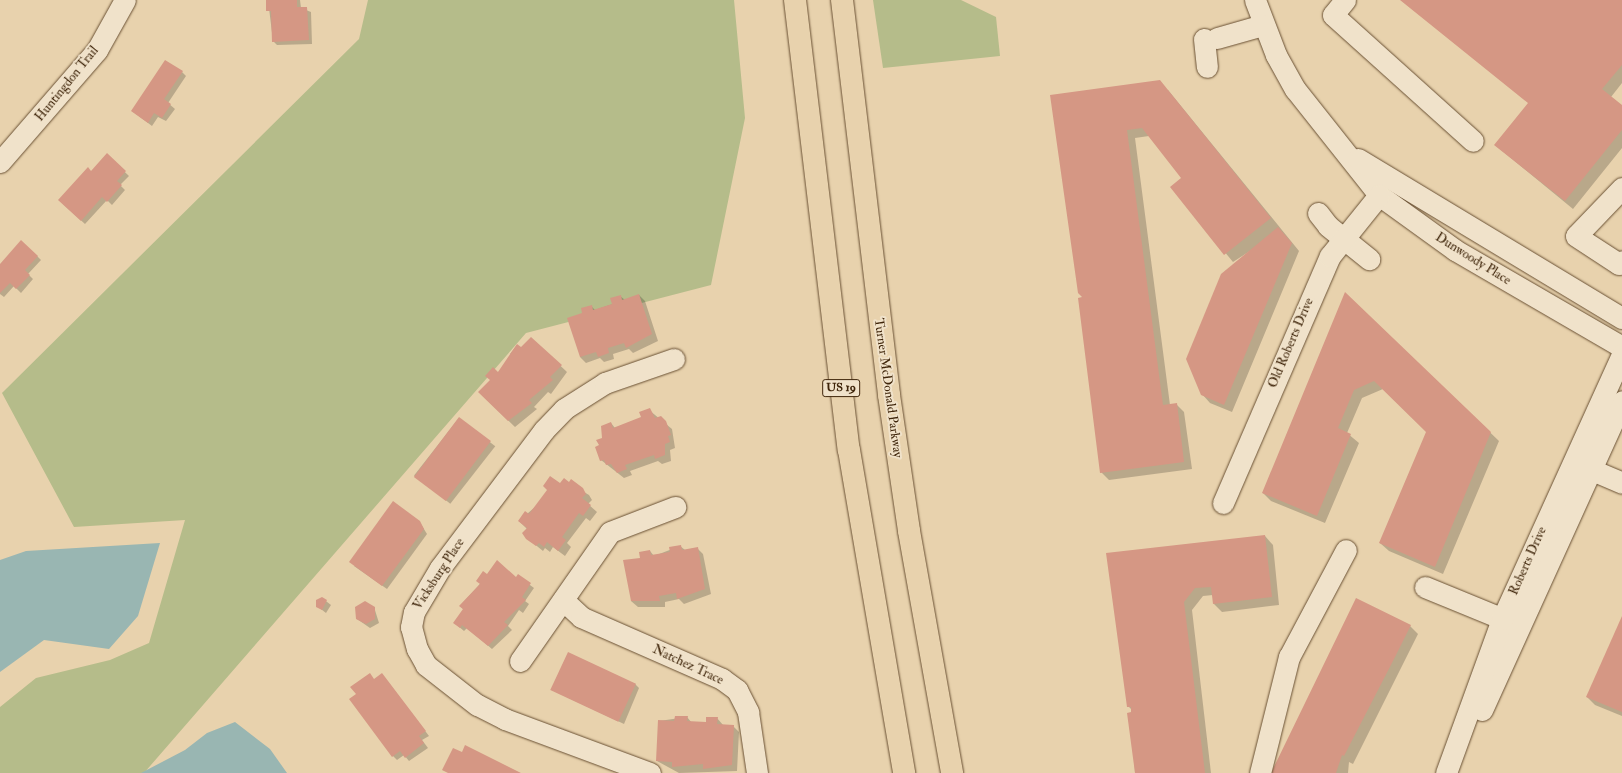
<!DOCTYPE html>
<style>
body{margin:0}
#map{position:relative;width:1622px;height:773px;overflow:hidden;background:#e8d2ad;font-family:"IM FELL Double Pica",serif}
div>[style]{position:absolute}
.green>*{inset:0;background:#b5bc8a}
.water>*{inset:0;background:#99b6b2}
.shadow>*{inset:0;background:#0003;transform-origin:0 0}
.building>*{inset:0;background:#d59784;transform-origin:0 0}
.roads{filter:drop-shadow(0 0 1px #695033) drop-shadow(0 0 1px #695033)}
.minor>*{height:21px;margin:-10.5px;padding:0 10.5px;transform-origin:10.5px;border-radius:10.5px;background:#f0e2ca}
.highway>*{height:22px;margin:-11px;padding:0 11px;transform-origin:11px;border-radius:11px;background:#e8d2ad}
span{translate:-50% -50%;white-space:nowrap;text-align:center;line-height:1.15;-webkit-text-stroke:4px #f0e2ca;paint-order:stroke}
.shield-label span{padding:1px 3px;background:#f0e2ca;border:1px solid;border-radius:3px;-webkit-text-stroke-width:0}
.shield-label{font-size:12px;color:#3f250a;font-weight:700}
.street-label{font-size:13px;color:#3f250a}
</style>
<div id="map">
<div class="green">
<i style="clip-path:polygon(368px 0,734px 0,745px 118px,711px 285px,526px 333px,144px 773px,0 773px,0 707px,36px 678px,110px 660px,149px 643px,185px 520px,74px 527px,2px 393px,359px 39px)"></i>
<i style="clip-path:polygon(873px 0,961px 0,996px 17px,1000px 56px,883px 68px)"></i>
</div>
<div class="water">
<i style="clip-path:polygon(160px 543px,138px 616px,109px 649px,44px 640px,0 672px,0 560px,26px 551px)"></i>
<i style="clip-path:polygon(235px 722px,270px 749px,287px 773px,141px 773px,185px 750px,207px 733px)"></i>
</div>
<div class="shadow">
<i style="clip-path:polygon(268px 0,300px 0,301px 8px,311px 12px,312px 44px,277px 45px,273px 41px)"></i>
<i style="clip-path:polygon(1401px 0,1622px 0,1622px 83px,1611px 97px,1622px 106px,1622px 148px,1573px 209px,1495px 145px,1529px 103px)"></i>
<i style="clip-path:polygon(182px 72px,186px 76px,168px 103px,175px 109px,166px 121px,158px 117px,152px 126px,132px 111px)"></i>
<i style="clip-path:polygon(1168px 90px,1299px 251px,1232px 412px,1210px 403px,1202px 394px,1253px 249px,1233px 262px,1171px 187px,1183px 178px,1149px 136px,1135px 138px,1170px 405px,1176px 404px,1184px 412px,1192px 469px,1109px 480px,1101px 472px,1084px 298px,1051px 96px)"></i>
<i style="clip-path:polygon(107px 155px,129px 176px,120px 185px,125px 190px,112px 205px,107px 200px,85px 224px,63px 204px)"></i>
<i style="clip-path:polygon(37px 256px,41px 260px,28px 274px,33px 279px,21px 293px,14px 286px,4px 297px,0 294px,0 265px)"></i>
<i style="clip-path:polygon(1346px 294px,1499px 441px,1443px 574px,1389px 551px,1380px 543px,1427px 432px,1383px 389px,1362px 398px,1347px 433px,1359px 443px,1325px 523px,1271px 501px,1263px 493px)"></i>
<i style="clip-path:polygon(639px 295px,645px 301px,658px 341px,633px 353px,629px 349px,613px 354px,614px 359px,604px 362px,600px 358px,586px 363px,580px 357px,583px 313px,591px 306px,595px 310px,613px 304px,620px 296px,625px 300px)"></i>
<i style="clip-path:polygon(531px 338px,567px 372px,551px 394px,548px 392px,534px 407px,537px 409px,515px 427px,479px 392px,513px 357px,510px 354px,517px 345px,521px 349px)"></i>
<i style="clip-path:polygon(649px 410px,672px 429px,675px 448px,670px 450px,671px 461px,662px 464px,658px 461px,630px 471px,632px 475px,624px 478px,601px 460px,600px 446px,611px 423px,615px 428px,642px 418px)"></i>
<i style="left:459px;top:418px;width:46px;height:73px;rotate:38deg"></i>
<i style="clip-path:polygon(569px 483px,589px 495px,592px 500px,588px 504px,597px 512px,590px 521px,586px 518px,567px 543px,571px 547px,565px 556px,553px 547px,550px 552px,545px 548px,543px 551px,527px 538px,527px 529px,519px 521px,560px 485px)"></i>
<i style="clip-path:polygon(419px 521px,427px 534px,387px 589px,354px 566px)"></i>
<i style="clip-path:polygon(1265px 536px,1273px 545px,1279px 605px,1222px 612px,1214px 604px,1213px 595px,1203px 596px,1192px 610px,1211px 773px,1135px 773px,1132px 710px,1128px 706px,1107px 554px)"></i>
<i style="clip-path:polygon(680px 546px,685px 550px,697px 548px,703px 554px,711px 594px,684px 604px,679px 599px,665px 602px,665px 607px,638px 607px,631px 601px,641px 558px,650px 551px,654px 556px)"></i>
<i style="clip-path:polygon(488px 575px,516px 579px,518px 576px,534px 588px,525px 601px,529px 604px,523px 613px,519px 610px,508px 626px,512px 630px,492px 649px,467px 628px,464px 631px,458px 626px,464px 610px,460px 606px)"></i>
<i style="clip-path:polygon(322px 598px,331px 605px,326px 613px,317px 606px)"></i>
<i style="clip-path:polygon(374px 607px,379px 623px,370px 628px,357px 619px)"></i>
<i style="clip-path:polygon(1622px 621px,1622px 716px,1595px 705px,1587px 697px)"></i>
<i style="clip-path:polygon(1410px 626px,1418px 634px,1353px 764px,1349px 762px,1348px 773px,1272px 773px)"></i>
<i style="clip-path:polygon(382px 674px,429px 736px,422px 740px,428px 748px,409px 761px,404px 755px,397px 760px,393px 756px,375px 680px)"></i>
<i style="clip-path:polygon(635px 684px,639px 688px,624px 724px,552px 690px)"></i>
<i style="clip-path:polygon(687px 717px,692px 723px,707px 723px,717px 718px,723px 725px,733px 726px,739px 732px,737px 771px,679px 773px,657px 761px,659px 721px)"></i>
</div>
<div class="building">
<i style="clip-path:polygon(266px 0,297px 0,297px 7px,307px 7px,309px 40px,272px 42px,271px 11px,266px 11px)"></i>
<i style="clip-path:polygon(1400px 0,1622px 0,1622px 65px,1602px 89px,1622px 105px,1622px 130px,1565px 201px,1494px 145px,1528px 103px)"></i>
<i style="clip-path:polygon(165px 60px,183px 71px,164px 99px,171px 104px,162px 118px,154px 113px,148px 123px,131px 111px)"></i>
<i style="clip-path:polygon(1160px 80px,1271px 218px,1224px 255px,1170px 187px,1181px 178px,1142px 128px,1127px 130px,1163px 405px,1177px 403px,1184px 462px,1100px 473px,1078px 298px,1082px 297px,1078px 293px,1050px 95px)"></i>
<i style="clip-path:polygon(107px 153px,126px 171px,117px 181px,122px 185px,107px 202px,102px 197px,81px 221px,58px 200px,88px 167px,91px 171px)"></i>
<i style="clip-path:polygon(1278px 227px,1292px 243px,1224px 405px,1201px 395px,1186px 359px,1221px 274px)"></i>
<i style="clip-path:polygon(21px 240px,38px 256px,25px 270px,30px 275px,16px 289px,10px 283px,0 293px,0 264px)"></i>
<i style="clip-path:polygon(1345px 292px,1491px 432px,1435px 567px,1379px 543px,1426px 432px,1374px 381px,1354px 390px,1338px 428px,1351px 434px,1317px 516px,1262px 493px)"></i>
<i style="clip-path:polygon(639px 294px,652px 334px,626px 348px,624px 343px,608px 348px,609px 353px,598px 357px,596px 352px,580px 357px,567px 318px,582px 313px,581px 308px,592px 305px,593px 310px,612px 304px,610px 298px,621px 295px,622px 300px)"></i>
<i style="clip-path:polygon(531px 337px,562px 365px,550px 377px,553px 380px,529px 400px,532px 403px,508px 421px,478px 392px,490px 380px,485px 376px,493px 367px,498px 372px,517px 344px,521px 347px)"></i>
<i style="clip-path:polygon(650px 408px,655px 418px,661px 416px,666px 421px,671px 435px,668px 436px,670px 442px,665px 444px,665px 455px,655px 459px,654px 455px,625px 465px,627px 469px,617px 473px,611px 464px,606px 465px,604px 460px,600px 461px,595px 447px,599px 445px,596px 440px,602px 438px,601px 426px,611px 422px,613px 428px,641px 417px,639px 412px)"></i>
<i style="left:459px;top:417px;width:40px;height:75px;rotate:37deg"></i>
<i style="clip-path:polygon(550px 476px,560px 483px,564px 478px,569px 482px,571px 479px,583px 488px,586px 494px,582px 498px,591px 505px,583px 516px,579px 513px,562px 537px,566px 540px,558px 551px,547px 542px,544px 547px,539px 543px,536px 546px,526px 539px,522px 533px,527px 528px,518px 521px,525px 511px,529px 514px,547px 490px,543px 486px)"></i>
<i style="clip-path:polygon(393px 501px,420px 521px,424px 529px,382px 586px,349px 562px)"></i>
<i style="clip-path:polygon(1265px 535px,1272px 597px,1213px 604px,1211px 587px,1195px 588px,1184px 602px,1205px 773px,1135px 773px,1127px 713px,1131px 712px,1131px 707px,1127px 707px,1106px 553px)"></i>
<i style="clip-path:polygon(681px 545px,682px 550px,698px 547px,705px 589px,677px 599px,676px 593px,659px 596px,660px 601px,631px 601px,623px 560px,640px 558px,639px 552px,650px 550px,651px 555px,670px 552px,669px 547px)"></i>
<i style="clip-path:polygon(497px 560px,516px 577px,518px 574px,531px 583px,522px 597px,526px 600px,504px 622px,508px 625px,488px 646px,462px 625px,460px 628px,453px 623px,463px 609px,459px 606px,480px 584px,476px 581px,483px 571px,487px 574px)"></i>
<i style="clip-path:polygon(322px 597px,327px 600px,322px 610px,316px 607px,316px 600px)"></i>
<i style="clip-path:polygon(1356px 598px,1411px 625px,1395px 657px,1344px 756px,1342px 755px,1336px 773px,1271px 773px)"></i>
<i style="clip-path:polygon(365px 601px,375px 607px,375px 619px,366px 624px,356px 619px,355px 607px)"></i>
<i style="clip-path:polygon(1622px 616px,1622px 712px,1586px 697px)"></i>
<i style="left:568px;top:652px;width:75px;height:42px;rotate:25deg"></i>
<i style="clip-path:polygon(370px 673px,374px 679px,382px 673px,426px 731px,419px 736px,424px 743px,405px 758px,400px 751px,392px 757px,349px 699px,356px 694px,350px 687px)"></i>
<i style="clip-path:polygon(675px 716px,688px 716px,687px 721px,706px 722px,706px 717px,718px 717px,717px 724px,734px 725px,732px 765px,703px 769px,703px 764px,672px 767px,672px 762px,656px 761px,658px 720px,674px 721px)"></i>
<i style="clip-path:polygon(465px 745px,521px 773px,448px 773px,442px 770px,453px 748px,462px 752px)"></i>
</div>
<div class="roads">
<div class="minor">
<i style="left:1255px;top:0;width:59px;rotate:69.1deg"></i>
<i style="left:1276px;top:55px;width:39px;rotate:61deg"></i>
<i style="left:1295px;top:89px;width:135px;rotate:51.6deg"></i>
<i style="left:1379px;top:195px;width:94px;rotate:35.9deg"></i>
<i style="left:1455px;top:250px;width:193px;rotate:30.1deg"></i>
<i style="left:1345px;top:0;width:19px;rotate:129deg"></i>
<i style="left:1333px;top:15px;width:188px;rotate:42deg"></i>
<i style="left:1217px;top:38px;width:48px;rotate:-15.8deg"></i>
<i style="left:1204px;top:39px;width:28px;rotate:84deg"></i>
<i style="left:1358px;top:159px;width:308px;rotate:31.1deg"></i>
<i style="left:0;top:162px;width:148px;rotate:-49.1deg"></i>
<i style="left:97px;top:50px;width:57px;rotate:-60.8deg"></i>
<i style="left:1622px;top:188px;width:66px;rotate:133.8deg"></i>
<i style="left:1576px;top:236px;width:51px;rotate:33.1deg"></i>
<i style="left:1619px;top:264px;width:4px;rotate:-45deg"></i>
<i style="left:1318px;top:213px;width:16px;rotate:52deg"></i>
<i style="left:1328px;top:226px;width:53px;rotate:38.8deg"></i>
<i style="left:1592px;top:470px;width:33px;rotate:23deg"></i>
<i style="left:1223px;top:503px;width:269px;rotate:-66.6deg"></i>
<i style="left:1330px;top:256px;width:78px;rotate:-51.2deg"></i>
<i style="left:1425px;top:587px;width:97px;rotate:22.3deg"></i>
<i style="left:563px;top:600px;width:25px;rotate:43deg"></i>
<i style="left:581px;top:617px;width:154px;rotate:23.7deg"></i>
<i style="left:722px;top:679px;width:19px;rotate:36deg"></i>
<i style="left:737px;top:690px;width:25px;rotate:63deg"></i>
<i style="left:748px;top:712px;width:62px;rotate:81.6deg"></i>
<i style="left:520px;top:661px;width:157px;rotate:-55.1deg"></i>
<i style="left:610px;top:532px;width:70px;rotate:-21deg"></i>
<i style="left:1482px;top:710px;width:339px;rotate:-65.6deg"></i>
<i style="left:650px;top:773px;width:155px;rotate:-159.6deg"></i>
<i style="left:505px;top:719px;width:31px;rotate:-153deg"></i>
<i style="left:477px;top:705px;width:65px;rotate:-141.9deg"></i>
<i style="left:426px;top:665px;width:18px;rotate:-119deg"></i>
<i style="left:417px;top:649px;width:23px;rotate:-105deg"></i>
<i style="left:411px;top:627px;width:15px;rotate:-79deg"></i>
<i style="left:414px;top:612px;width:51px;rotate:-59.4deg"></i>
<i style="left:440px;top:568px;width:173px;rotate:-53deg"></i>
<i style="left:544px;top:430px;width:29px;rotate:-46deg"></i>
<i style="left:564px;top:409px;width:49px;rotate:-32.4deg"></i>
<i style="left:605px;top:383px;width:73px;rotate:-19.2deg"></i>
<i style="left:1260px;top:773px;width:120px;rotate:-76deg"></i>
<i style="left:1289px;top:657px;width:121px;rotate:-62deg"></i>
<i style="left:1446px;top:773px;width:164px;rotate:-70deg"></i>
<i style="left:1502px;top:619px;width:291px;rotate:-65.6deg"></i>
</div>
<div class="highway">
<i style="left:795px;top:0;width:453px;rotate:83.2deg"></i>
<i style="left:849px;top:450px;width:328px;rotate:80.3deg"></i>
<i style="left:842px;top:0;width:398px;rotate:83.2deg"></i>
<i style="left:889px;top:395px;width:137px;rotate:81.6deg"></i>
<i style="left:909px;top:531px;width:246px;rotate:79.9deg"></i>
</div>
</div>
<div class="shield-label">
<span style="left:841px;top:388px">US 19</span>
</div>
<div class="street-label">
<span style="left:67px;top:84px;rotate:-51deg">Huntingdon Trail</span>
<span style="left:1473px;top:259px;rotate:32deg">Dunwoody Place</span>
<span style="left:1291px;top:343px;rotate:-67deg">Old Roberts Drive</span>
<span style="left:888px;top:388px;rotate:82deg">Turner McDonald Parkway</span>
<span style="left:1528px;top:561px;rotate:-66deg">Roberts Drive</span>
<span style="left:439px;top:574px;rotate:-57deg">Vicksburg Place</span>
<span style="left:688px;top:665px;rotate:25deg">Natchez Trace</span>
</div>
</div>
